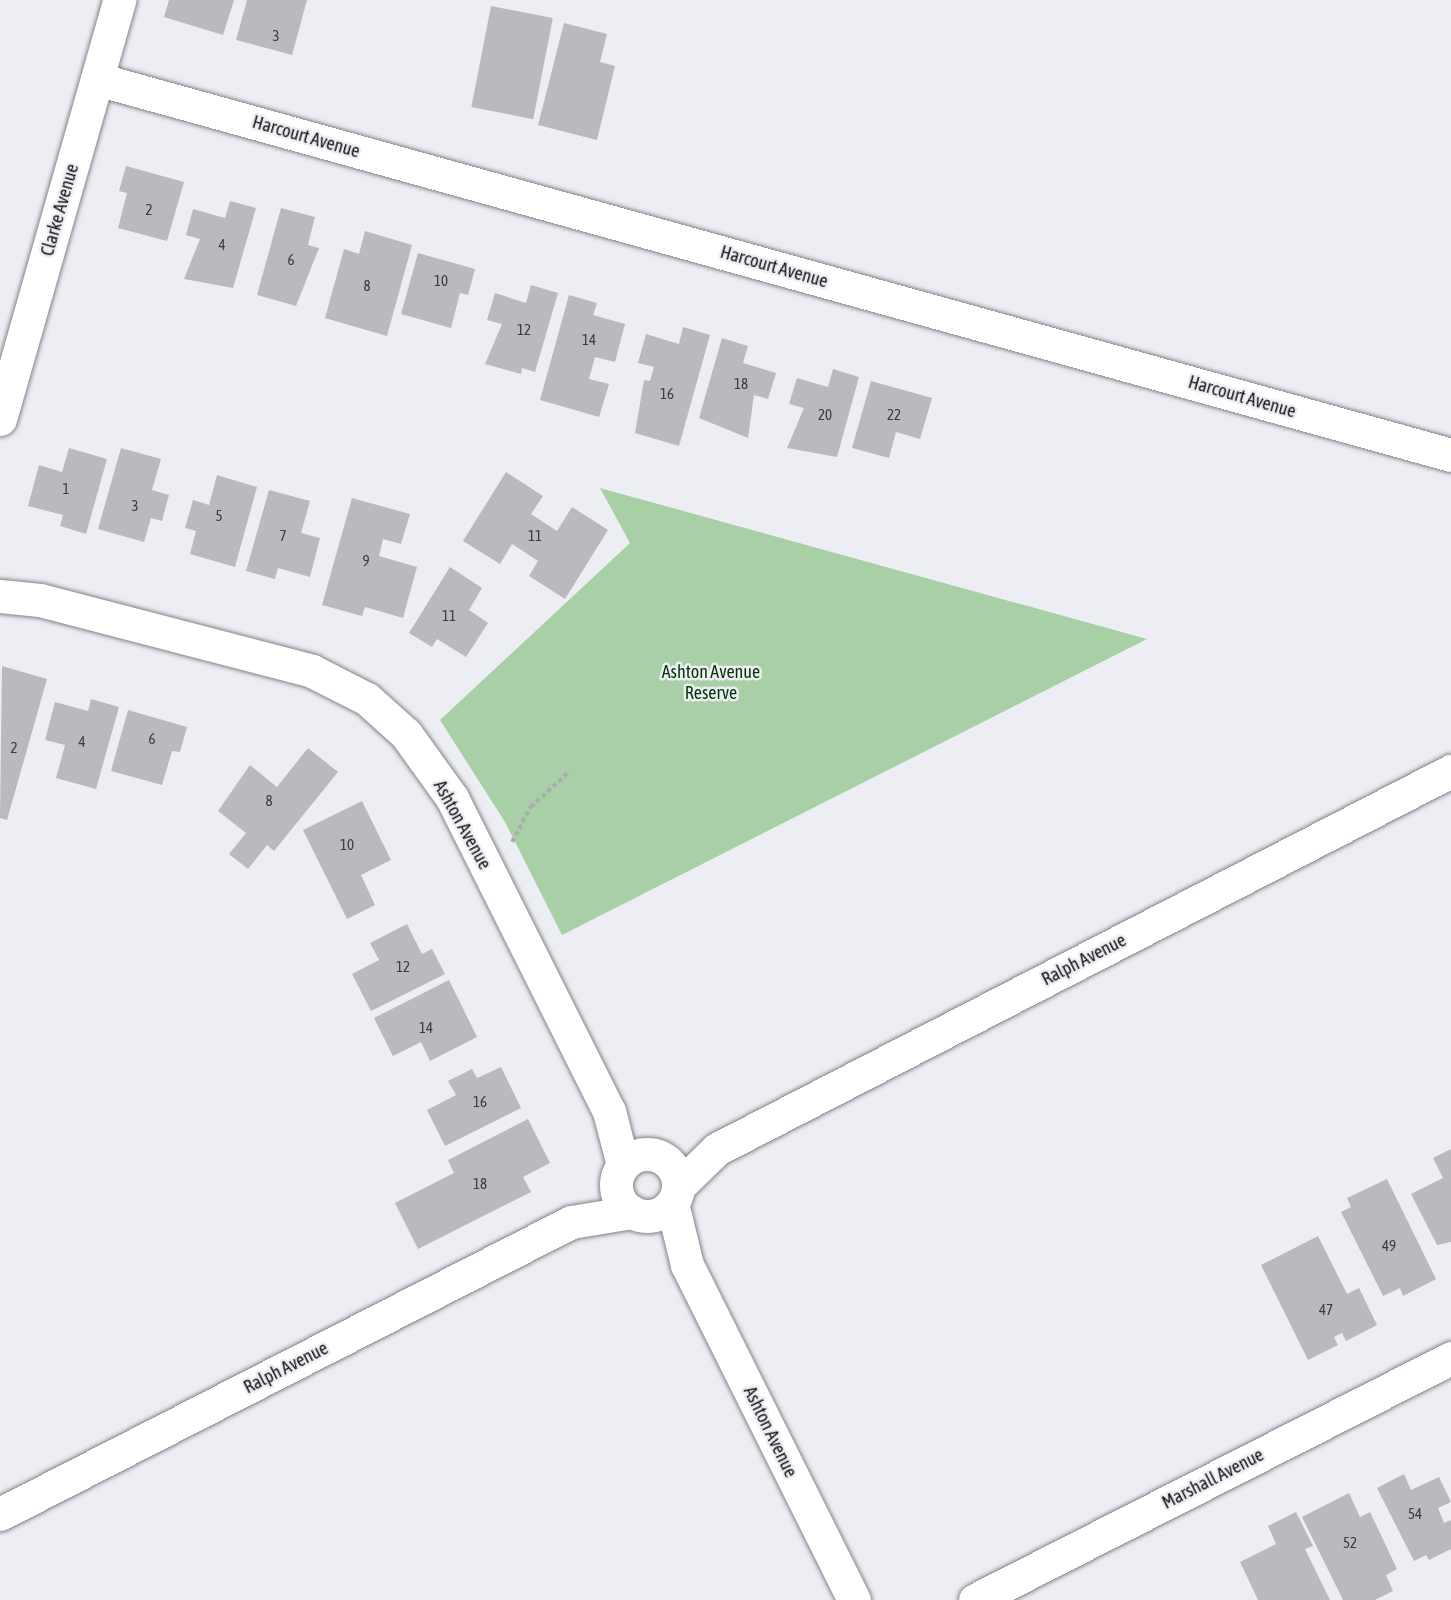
<!DOCTYPE html>
<style>
body{margin:0}
#map{position:relative;width:1451px;height:1600px;overflow:hidden;background:#edeef4;font-family:"Asap Condensed",sans-serif}
div>[style]{position:absolute}
.green>*{inset:0;background:#a9cfa7}
.building>*{inset:0;background:#b8babf;transform-origin:0 0}
.path>*{height:4px;margin-top:-2px;transform-origin:0;background:repeating-linear-gradient(90deg,#abacb0 0 4.5px,transparent 0 7.5px)}
.roads{filter:drop-shadow(0 0 2px #83848a) drop-shadow(0 0 2px #83848a)}
.minor>*{height:33px;margin:-16.5px;padding:0 16.5px;transform-origin:16.5px;border-radius:16.5px;background:#fff}
.minor>.ring{margin:-16.5px;padding:0;box-sizing:content-box;background:none;border:33px solid #fff;border-radius:50%}
span{translate:-50% -50%;white-space:nowrap;text-align:center;line-height:1.15;-webkit-text-stroke:5px #edeef4;paint-order:stroke}
.number-label{font-size:15px;color:#3b3c3f}
.number-label span{-webkit-text-stroke-width:0}
.street-label{font-size:18px;color:#111214}
.park-label{font-size:18px;color:#053706}
</style>
<div id="map">
<div class="green">
<i style="clip-path:polygon(600px 488px,1147px 639px,562px 935px,505px 822px,440px 720px,630px 543px)"></i>
</div>
<div class="building">
<i style="clip-path:polygon(169px 0,234px 0,223px 35px,164px 17px)"></i>
<i style="clip-path:polygon(247px 0,307px 0,292px 55px,236px 40px)"></i>
<i style="left:491px;top:6px;width:63px;height:103px;rotate:11deg"></i>
<i style="clip-path:polygon(564px 23px,607px 34px,600px 62px,615px 66px,597px 140px,538px 125px)"></i>
<i style="clip-path:polygon(126px 166px,184px 182px,167px 241px,118px 228px,127px 193px,119px 191px)"></i>
<i style="clip-path:polygon(230px 201px,256px 208px,233px 288px,184px 279px,200px 239px,186px 235px,193px 209px,225px 218px)"></i>
<i style="clip-path:polygon(281px 208px,315px 217px,308px 245px,319px 248px,296px 306px,257px 295px)"></i>
<i style="clip-path:polygon(365px 231px,412px 245px,387px 336px,325px 318px,344px 249px,359px 254px)"></i>
<i style="clip-path:polygon(418px 253px,475px 269px,468px 295px,460px 293px,451px 328px,401px 314px)"></i>
<i style="clip-path:polygon(531px 285px,558px 293px,535px 372px,522px 368px,521px 374px,485px 364px,502px 324px,487px 320px,495px 293px,526px 303px)"></i>
<i style="clip-path:polygon(569px 295px,597px 303px,593px 315px,625px 324px,615px 362px,595px 357px,589px 379px,609px 384px,599px 417px,540px 400px)"></i>
<i style="clip-path:polygon(683px 327px,710px 335px,679px 446px,635px 433px,644px 380px,650px 381px,654px 367px,638px 363px,646px 334px,679px 344px)"></i>
<i style="clip-path:polygon(722px 338px,748px 346px,743px 363px,776px 373px,768px 399px,754px 395px,748px 438px,699px 418px)"></i>
<i style="clip-path:polygon(833px 369px,859px 377px,837px 457px,787px 448px,804px 408px,789px 404px,797px 378px,828px 387px)"></i>
<i style="clip-path:polygon(871px 381px,932px 398px,920px 439px,896px 432px,889px 458px,852px 448px)"></i>
<i style="clip-path:polygon(69px 448px,107px 459px,86px 534px,60px 526px,63px 515px,28px 506px,39px 465px,62px 472px)"></i>
<i style="clip-path:polygon(121px 448px,161px 459px,152px 490px,169px 495px,162px 521px,151px 518px,144px 542px,98px 529px)"></i>
<i style="clip-path:polygon(506px 472px,543px 496px,531px 514px,557px 531px,572px 507px,608px 530px,565px 599px,529px 576px,538px 561px,512px 544px,500px 564px,463px 541px)"></i>
<i style="clip-path:polygon(217px 475px,257px 487px,235px 567px,190px 554px,196px 531px,185px 528px,193px 500px,209px 505px)"></i>
<i style="clip-path:polygon(269px 490px,310px 501px,301px 533px,320px 538px,310px 577px,278px 568px,275px 579px,246px 571px)"></i>
<i style="clip-path:polygon(352px 498px,410px 514px,401px 544px,383px 539px,379px 556px,417px 567px,403px 618px,365px 607px,362px 616px,322px 605px)"></i>
<i style="clip-path:polygon(450px 567px,482px 588px,469px 610px,488px 623px,466px 657px,437px 639px,432px 647px,409px 633px)"></i>
<i style="clip-path:polygon(2px 666px,47px 679px,7px 820px,0 818px)"></i>
<i style="clip-path:polygon(91px 699px,119px 707px,96px 789px,56px 778px,65px 745px,45px 740px,55px 702px,88px 711px)"></i>
<i style="clip-path:polygon(128px 710px,187px 727px,180px 752px,172px 751px,162px 785px,111px 771px)"></i>
<i style="clip-path:polygon(308px 748px,338px 772px,274px 851px,267px 845px,248px 869px,229px 854px,246px 833px,218px 811px,250px 765px,277px 787px)"></i>
<i style="clip-path:polygon(362px 801px,391px 860px,361px 875px,375px 905px,347px 919px,303px 830px)"></i>
<i style="clip-path:polygon(407px 924px,422px 954px,432px 949px,445px 974px,371px 1011px,352px 974px,379px 960px,370px 943px)"></i>
<i style="clip-path:polygon(449px 980px,477px 1037px,430px 1061px,421px 1042px,393px 1056px,374px 1018px)"></i>
<i style="clip-path:polygon(501px 1067px,521px 1108px,445px 1146px,427px 1110px,456px 1095px,448px 1081px,472px 1069px,477px 1078px)"></i>
<i style="clip-path:polygon(528px 1119px,550px 1163px,523px 1177px,531px 1192px,418px 1249px,395px 1203px,454px 1173px,448px 1160px)"></i>
<i style="clip-path:polygon(1451px 1149px,1451px 1242px,1437px 1245px,1411px 1194px,1443px 1178px,1433px 1158px)"></i>
<i style="clip-path:polygon(1387px 1179px,1436px 1279px,1403px 1296px,1400px 1288px,1383px 1296px,1341px 1212px,1351px 1207px,1347px 1198px)"></i>
<i style="clip-path:polygon(1318px 1236px,1347px 1294px,1359px 1288px,1377px 1325px,1346px 1341px,1342px 1333px,1334px 1337px,1338px 1345px,1308px 1360px,1261px 1265px)"></i>
<i style="clip-path:polygon(1404px 1474px,1411px 1490px,1439px 1477px,1451px 1502px,1438px 1508px,1444px 1523px,1451px 1520px,1451px 1549px,1429px 1560px,1426px 1555px,1414px 1561px,1377px 1488px)"></i>
<i style="clip-path:polygon(1349px 1493px,1360px 1517px,1370px 1512px,1397px 1569px,1386px 1575px,1393px 1591px,1375px 1600px,1343px 1600px,1302px 1517px)"></i>
<i style="clip-path:polygon(1296px 1512px,1313px 1546px,1305px 1549px,1330px 1600px,1258px 1600px,1240px 1562px,1276px 1544px,1268px 1526px)"></i>
</div>
<div class="path">
<i style="left:512px;top:842px;width:40px;rotate:-62deg"></i>
<i style="left:531px;top:807px;width:53px;rotate:-42.7deg"></i>
</div>
<div class="roads">
<div class="minor">
<i style="left:97px;top:79px;width:1405px;rotate:15.52deg"></i>
<i style="left:0;top:419px;width:436px;rotate:-74.1deg"></i>
<i style="left:0;top:596px;width:40px;rotate:5.7deg"></i>
<i style="left:40px;top:600px;width:281px;rotate:14.6deg"></i>
<i style="left:312px;top:671px;width:62px;rotate:27deg"></i>
<i style="left:367px;top:699px;width:52px;rotate:41.9deg"></i>
<i style="left:406px;top:734px;width:79px;rotate:54.3deg"></i>
<i style="left:452px;top:798px;width:350px;rotate:63.4deg"></i>
<i style="left:609px;top:1111px;width:56px;rotate:75.5deg"></i>
<i class="ring" style="left:616px;top:1154px;width:29px;height:29px"></i>
<i style="left:678px;top:1187px;width:54px;rotate:-44.3deg"></i>
<i style="left:717px;top:1149px;width:826px;rotate:-27.25deg"></i>
<i style="left:672px;top:1203px;width:64px;rotate:76.4deg"></i>
<i style="left:687px;top:1265px;width:374px;rotate:63.5deg"></i>
<i style="left:0;top:1514px;width:641px;rotate:-27.08deg"></i>
<i style="left:571px;top:1222px;width:62px;rotate:-9.3deg"></i>
<i style="left:975px;top:1600px;width:534px;rotate:-26.95deg"></i>
</div>
</div>
<div class="number-label">
<span style="left:276px;top:36px">3</span>
<span style="left:149px;top:210px">2</span>
<span style="left:222px;top:245px">4</span>
<span style="left:291px;top:260px">6</span>
<span style="left:441px;top:281px">10</span>
<span style="left:367px;top:286px">8</span>
<span style="left:524px;top:330px">12</span>
<span style="left:589px;top:340px">14</span>
<span style="left:741px;top:384px">18</span>
<span style="left:667px;top:394px">16</span>
<span style="left:825px;top:415px">20</span>
<span style="left:894px;top:415px">22</span>
<span style="left:66px;top:489px">1</span>
<span style="left:135px;top:506px">3</span>
<span style="left:219px;top:516px">5</span>
<span style="left:283px;top:536px">7</span>
<span style="left:535px;top:536px">11</span>
<span style="left:366px;top:561px">9</span>
<span style="left:449px;top:616px">11</span>
<span style="left:152px;top:739px">6</span>
<span style="left:82px;top:742px">4</span>
<span style="left:14px;top:748px">2</span>
<span style="left:269px;top:801px">8</span>
<span style="left:347px;top:845px">10</span>
<span style="left:403px;top:967px">12</span>
<span style="left:426px;top:1028px">14</span>
<span style="left:480px;top:1102px">16</span>
<span style="left:480px;top:1184px">18</span>
<span style="left:1389px;top:1246px">49</span>
<span style="left:1326px;top:1310px">47</span>
<span style="left:1415px;top:1514px">54</span>
<span style="left:1350px;top:1543px">52</span>
</div>
<div class="street-label">
<span style="left:306px;top:137px;rotate:16deg">Harcourt Avenue</span>
<span style="left:60px;top:210px;rotate:-74deg">Clarke Avenue</span>
<span style="left:774px;top:267px;rotate:16deg">Harcourt Avenue</span>
<span style="left:1242px;top:397px;rotate:16deg">Harcourt Avenue</span>
<span style="left:462px;top:825px;rotate:61deg">Ashton Avenue</span>
<span style="left:1084px;top:960px;rotate:-27deg">Ralph Avenue</span>
<span style="left:286px;top:1368px;rotate:-27deg">Ralph Avenue</span>
<span style="left:770px;top:1432px;rotate:64deg">Ashton Avenue</span>
<span style="left:1213px;top:1479px;rotate:-27deg">Marshall Avenue</span>
</div>
<div class="park-label">
<span style="left:711px;top:683px">Ashton Avenue<br>Reserve</span>
</div>
</div>
